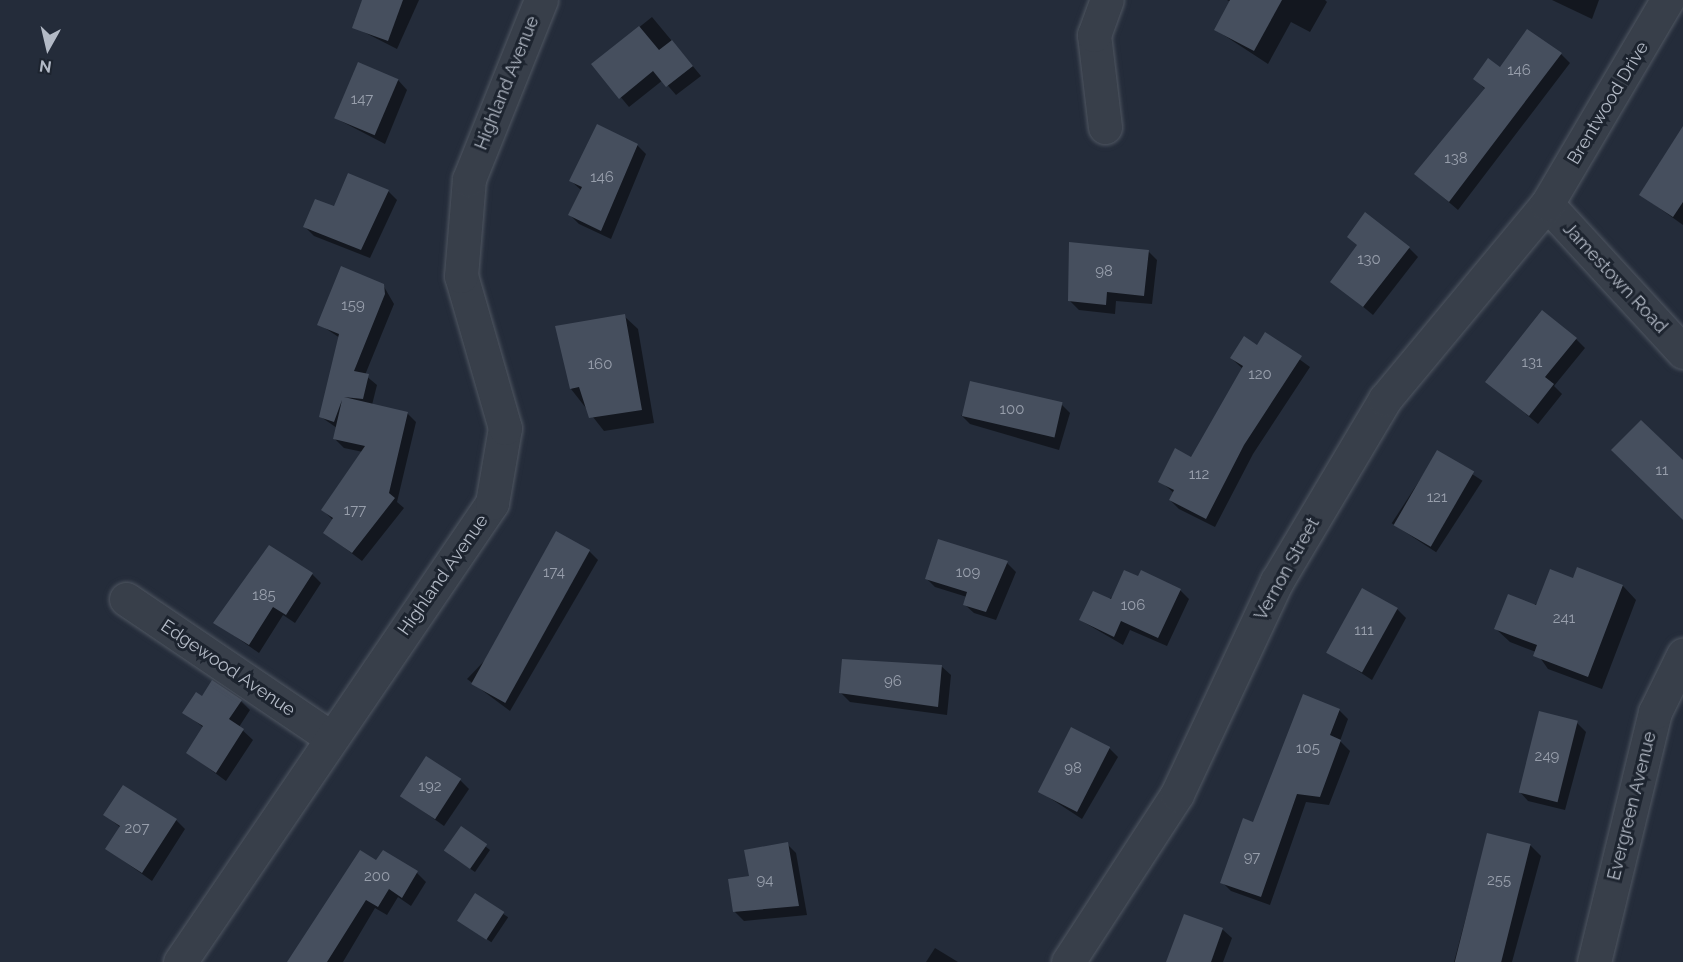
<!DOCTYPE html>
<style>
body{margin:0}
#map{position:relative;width:1683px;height:962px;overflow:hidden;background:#242c3a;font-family:Raleway,sans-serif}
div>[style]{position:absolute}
.shadow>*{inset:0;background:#0007;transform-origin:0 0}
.building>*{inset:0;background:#464f5e;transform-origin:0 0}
.roads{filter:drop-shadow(0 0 2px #505762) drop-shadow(0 0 2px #505762)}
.minor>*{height:33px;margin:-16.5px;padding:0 16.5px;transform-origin:16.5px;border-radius:16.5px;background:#383f4a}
span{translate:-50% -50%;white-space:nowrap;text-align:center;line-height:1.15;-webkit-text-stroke:6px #1d242f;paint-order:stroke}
.number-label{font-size:15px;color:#989fac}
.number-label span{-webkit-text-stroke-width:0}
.street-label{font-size:18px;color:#b3bac6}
.north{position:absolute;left:18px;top:18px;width:60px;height:60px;-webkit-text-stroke:4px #1d242f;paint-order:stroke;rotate:188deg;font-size:16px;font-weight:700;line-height:24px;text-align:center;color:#b3bac6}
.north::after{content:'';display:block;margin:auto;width:21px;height:27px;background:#b3bac6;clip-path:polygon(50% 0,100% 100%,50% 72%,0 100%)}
</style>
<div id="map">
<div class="shadow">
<i style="clip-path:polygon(364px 0,419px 0,397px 49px,354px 27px)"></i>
<i style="clip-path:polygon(1227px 0,1325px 0,1327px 2px,1310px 32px,1291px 22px,1268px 64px,1216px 30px,1231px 2px)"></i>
<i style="clip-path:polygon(1552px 0,1599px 0,1592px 19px)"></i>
<i style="clip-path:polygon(652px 17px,701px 76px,676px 95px,663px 80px,629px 107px,593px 64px)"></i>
<i style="clip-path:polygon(1561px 54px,1570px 63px,1458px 210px,1416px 174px,1486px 90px,1475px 79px)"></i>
<i style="clip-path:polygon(398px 80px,407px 90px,385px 144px,337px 119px)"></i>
<i style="clip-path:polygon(1683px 135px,1683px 225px,1641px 195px)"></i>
<i style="clip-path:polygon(637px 145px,646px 154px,611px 239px,579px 224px,570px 215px,582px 191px,570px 180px)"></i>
<i style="clip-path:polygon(388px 191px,397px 200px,370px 258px,314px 236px,305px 227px,335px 208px)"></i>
<i style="clip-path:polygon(1359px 246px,1409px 248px,1418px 257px,1373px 315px,1332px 281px)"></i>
<i style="clip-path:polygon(1148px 251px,1157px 260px,1152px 304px,1116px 301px,1115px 314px,1079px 310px,1070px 301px)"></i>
<i style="clip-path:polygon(383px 285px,394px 304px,365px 375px,377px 385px,372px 405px,407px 413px,416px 422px,397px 502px,404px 508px,362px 561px,325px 533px,333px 520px,323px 510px,363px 452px,344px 448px,335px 439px,337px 428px,321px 417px,340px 338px,319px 324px)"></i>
<i style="clip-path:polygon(624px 316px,638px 329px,654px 423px,604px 431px,571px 389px)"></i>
<i style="clip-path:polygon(1265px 334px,1310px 367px,1253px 454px,1215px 527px,1179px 509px,1170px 500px,1174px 493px,1160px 481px,1192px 459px,1243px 369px,1231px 358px,1257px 347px)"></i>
<i style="clip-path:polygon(1576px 339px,1585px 348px,1554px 386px,1562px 394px,1538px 424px,1487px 382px)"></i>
<i style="clip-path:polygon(1061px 404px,1070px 413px,1059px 450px,970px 424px,961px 415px)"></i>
<i style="left:1438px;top:452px;width:53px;height:85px;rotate:33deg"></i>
<i style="clip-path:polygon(938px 541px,1007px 563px,1016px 572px,996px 620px,974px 613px,964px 604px,967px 597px,935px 587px,926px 578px)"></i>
<i style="clip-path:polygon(589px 551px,598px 560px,510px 711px,467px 679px)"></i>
<i style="clip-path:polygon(312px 574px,321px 583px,295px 623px,283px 615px,259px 653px,215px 622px)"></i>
<i style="clip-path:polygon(1139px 578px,1180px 590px,1189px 599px,1167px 646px,1130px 630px,1123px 645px,1080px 620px)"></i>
<i style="clip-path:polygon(1574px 580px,1623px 586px,1636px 600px,1602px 689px,1548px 669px,1536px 652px,1510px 642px,1496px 629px)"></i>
<i style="clip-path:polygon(1397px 609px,1406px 618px,1372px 680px,1329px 652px)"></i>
<i style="clip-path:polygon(941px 666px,951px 675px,947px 715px,850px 702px,841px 693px)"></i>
<i style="clip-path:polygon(202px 698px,241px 701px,250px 710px,239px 727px,253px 740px,226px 781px,188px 753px,204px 728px,184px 712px)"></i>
<i style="clip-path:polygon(1339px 710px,1348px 719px,1340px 741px,1350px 751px,1329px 805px,1306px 802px,1270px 905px,1231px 891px,1222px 882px)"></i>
<i style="clip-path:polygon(1577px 723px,1586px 732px,1565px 810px,1528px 801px,1519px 791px)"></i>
<i style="clip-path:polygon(1109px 748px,1118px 757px,1082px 819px,1039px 791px)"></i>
<i style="clip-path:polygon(460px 780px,469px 789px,444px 826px,402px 796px)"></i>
<i style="clip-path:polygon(105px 815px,176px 820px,185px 829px,152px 881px,107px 849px,121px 828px)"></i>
<i style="clip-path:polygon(462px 828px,490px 850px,475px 872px,450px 855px)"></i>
<i style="clip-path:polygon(1488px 835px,1530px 845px,1541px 856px,1512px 962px,1454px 962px)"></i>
<i style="clip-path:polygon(787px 844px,796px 853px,807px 915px,744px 921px,735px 912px,750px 877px)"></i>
<i style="clip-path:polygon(377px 862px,417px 873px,426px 882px,411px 906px,398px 897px,387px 915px,375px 908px,343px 962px,289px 962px)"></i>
<i style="left:475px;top:895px;width:40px;height:30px;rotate:34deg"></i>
<i style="clip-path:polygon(1222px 929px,1232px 938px,1223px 962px,1168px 962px)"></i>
<i style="clip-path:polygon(935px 948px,958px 962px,926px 962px)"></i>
</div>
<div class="building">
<i style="clip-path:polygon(362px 0,403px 0,388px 41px,352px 28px)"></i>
<i style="clip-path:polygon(1230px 0,1282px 0,1254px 51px,1214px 30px)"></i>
<i style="clip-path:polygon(639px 26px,659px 50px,672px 40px,693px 66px,666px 87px,653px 71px,619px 99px,591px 64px)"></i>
<i style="clip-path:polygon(1527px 29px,1562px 53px,1449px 202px,1414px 174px,1485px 88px,1473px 79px,1488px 58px,1500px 67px)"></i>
<i style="left:358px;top:62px;width:44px;height:61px;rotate:23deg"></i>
<i style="clip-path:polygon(597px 124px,638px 144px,601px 231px,568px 215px,582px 187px,569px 181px)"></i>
<i style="clip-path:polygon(1683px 126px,1683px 202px,1673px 217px,1639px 195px)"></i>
<i style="clip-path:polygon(348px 173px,389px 190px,361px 250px,303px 227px,315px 199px,334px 206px)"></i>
<i style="clip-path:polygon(1365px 212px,1410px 247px,1363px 307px,1330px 282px,1357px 245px,1347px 237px)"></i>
<i style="clip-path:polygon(1069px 242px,1149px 250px,1144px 296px,1107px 292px,1106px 305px,1068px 301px)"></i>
<i style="clip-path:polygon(341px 266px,384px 284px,385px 294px,354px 371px,369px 374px,363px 399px,344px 397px,408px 412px,389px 493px,395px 498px,352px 553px,323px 533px,333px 518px,321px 510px,365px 446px,333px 439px,342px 400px,334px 422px,319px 417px,339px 334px,317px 325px)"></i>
<i style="clip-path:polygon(1542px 310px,1577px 338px,1545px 377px,1554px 384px,1529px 416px,1485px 382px)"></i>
<i style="clip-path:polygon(625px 314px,642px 410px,589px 418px,579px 387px,570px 389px,555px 326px)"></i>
<i style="clip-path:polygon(1265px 332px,1302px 356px,1244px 445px,1206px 519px,1169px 500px,1174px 490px,1158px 482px,1175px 448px,1191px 457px,1243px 366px,1230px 358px,1244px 336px,1257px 345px)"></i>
<i style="left:970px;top:381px;width:95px;height:36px;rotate:13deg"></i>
<i style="clip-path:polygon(1641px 420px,1683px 460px,1683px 520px,1611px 450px)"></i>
<i style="left:1437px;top:450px;width:43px;height:87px;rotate:30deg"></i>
<i style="left:556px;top:531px;width:39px;height:175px;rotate:29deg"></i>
<i style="clip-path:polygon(938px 539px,1008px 561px,986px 612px,963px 605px,967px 592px,925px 579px)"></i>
<i style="clip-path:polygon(269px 545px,313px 573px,286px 615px,273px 607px,249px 645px,213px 623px)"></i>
<i style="clip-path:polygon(1577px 567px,1623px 585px,1588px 677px,1533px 656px,1537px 645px,1494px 629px,1508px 594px,1536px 605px,1550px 569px,1573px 578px)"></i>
<i style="clip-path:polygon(1124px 570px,1138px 576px,1141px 570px,1181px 589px,1158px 638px,1121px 621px,1114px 637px,1079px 620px,1093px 591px,1111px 599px)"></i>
<i style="left:1362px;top:588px;width:41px;height:74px;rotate:29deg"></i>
<i style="clip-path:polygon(842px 659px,942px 665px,938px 707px,839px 693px)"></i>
<i style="clip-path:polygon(212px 680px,242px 700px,229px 719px,244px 729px,216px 773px,186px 753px,203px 726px,182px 713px,196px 692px,202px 696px)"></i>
<i style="clip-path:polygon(1303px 694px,1340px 709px,1330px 735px,1341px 740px,1320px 797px,1297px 794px,1261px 897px,1220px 883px,1243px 818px,1253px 822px)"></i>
<i style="left:1539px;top:711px;width:40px;height:84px;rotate:14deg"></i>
<i style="left:1071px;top:727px;width:44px;height:73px;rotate:27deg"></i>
<i style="left:426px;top:756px;width:42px;height:48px;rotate:33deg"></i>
<i style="clip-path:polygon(123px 785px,177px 819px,142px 873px,105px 849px,120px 826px,103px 815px)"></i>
<i style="left:461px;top:826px;width:32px;height:30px;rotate:35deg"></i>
<i style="left:1487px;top:833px;width:45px;height:133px;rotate:14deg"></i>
<i style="clip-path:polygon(788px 842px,799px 906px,733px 912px,728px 879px,749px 876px,744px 850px)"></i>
<i style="clip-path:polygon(360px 850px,376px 860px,383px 850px,418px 871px,402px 898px,389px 889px,378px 907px,366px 900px,327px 962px,287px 962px)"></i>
<i style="left:475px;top:893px;width:35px;height:33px;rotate:33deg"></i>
<i style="clip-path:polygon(1184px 914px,1223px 928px,1211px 962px,1166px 962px)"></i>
</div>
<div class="roads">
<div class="minor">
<i style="left:1105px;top:127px;width:93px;rotate:-96.8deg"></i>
<i style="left:1094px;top:35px;width:37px;rotate:-70deg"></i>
<i style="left:1547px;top:204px;width:201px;rotate:47.4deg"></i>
<i style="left:126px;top:599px;width:246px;rotate:34.1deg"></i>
<i style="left:180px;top:962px;width:555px;rotate:-55.79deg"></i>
<i style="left:492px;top:503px;width:76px;rotate:-80.2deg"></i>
<i style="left:505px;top:428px;width:158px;rotate:-106.1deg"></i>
<i style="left:461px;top:276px;width:97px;rotate:-85.3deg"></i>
<i style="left:469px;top:179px;width:193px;rotate:-68.1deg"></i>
<i style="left:1068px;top:962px;width:200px;rotate:-57deg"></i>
<i style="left:1177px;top:794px;width:235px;rotate:-64.9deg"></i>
<i style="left:1277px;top:581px;width:212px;rotate:-59.3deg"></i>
<i style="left:1385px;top:399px;width:254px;rotate:-50.3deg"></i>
<i style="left:1547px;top:204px;width:237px;rotate:-59.5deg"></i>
<i style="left:1594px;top:962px;width:257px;rotate:-76.3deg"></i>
<i style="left:1655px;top:712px;width:64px;rotate:-63.8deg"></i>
</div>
</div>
<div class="number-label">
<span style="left:1519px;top:71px">146</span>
<span style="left:362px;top:100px">147</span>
<span style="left:1456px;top:159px">138</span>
<span style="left:602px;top:178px">146</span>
<span style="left:1369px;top:260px">130</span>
<span style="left:1104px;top:272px">98</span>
<span style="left:353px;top:306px">159</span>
<span style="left:1532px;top:363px">131</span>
<span style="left:600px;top:365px">160</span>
<span style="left:1260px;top:375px">120</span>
<span style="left:1012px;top:410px">100</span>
<span style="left:1662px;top:471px">11</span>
<span style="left:1199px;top:475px">112</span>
<span style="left:1437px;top:498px">121</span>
<span style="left:355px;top:511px">177</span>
<span style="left:554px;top:573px">174</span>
<span style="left:968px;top:573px">109</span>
<span style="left:264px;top:596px">185</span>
<span style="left:1133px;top:606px">106</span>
<span style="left:1564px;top:619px">241</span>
<span style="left:1364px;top:631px">111</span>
<span style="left:893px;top:682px">96</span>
<span style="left:1308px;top:749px">105</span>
<span style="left:1547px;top:757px">249</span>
<span style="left:1073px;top:769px">98</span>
<span style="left:430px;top:787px">192</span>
<span style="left:137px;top:829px">207</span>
<span style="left:1252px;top:858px">97</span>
<span style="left:377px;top:877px">200</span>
<span style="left:765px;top:881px">94</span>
<span style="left:1499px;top:881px">255</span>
</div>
<div class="street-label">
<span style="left:507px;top:83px;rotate:-68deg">Highland Avenue</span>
<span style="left:1608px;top:103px;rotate:-59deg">Brentwood Drive</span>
<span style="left:1615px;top:278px;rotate:47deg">Jamestown Road</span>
<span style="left:1287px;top:569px;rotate:-61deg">Vernon Street</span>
<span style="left:443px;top:575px;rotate:-55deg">Highland Avenue</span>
<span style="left:228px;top:668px;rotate:34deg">Edgewood Avenue</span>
<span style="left:1632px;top:806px;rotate:-76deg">Evergreen Avenue</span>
</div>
<div class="north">N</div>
</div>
